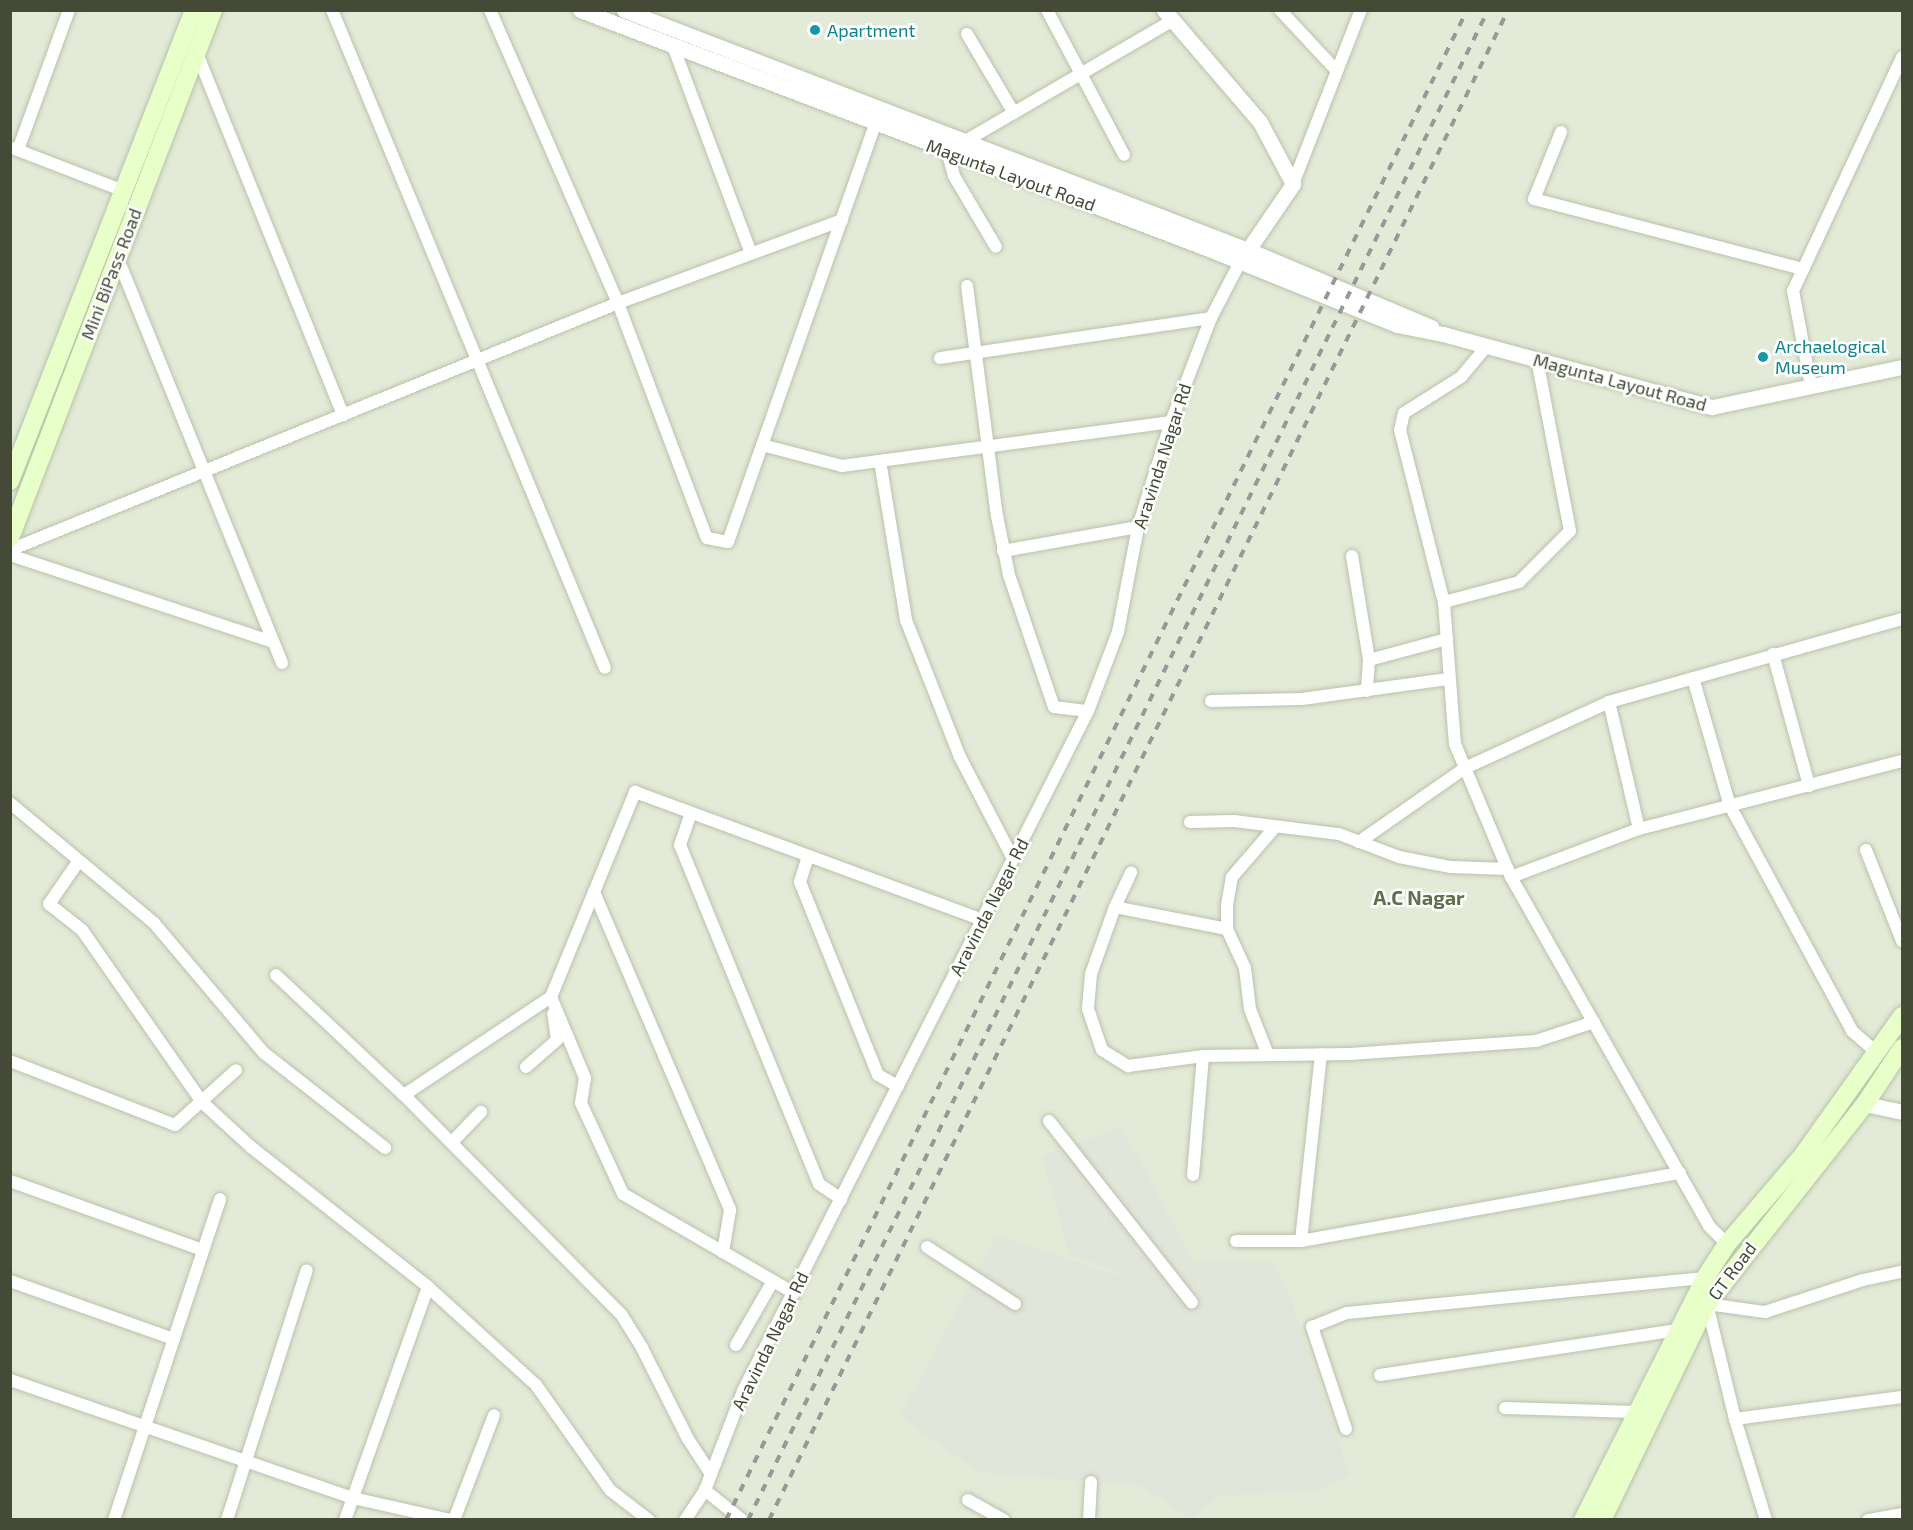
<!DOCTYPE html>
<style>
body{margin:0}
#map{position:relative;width:1913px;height:1530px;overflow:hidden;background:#f1f5e9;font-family:"Exo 2",sans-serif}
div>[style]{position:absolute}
.residential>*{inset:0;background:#e3ead7;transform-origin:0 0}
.industrial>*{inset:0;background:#e2e5da}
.roads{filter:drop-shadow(0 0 2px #bac2ab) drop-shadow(0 0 2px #bac2ab)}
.minor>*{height:12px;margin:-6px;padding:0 6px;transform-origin:6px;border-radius:6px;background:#fff}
.tertiary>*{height:15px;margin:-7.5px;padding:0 7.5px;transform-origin:7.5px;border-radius:7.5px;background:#fff}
.secondary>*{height:18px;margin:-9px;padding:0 9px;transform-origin:9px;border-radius:9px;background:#e8ffc9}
.rail>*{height:4px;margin-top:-2px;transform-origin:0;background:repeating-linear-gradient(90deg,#989898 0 8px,transparent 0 16px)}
.dots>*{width:16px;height:16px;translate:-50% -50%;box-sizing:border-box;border:3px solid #fff;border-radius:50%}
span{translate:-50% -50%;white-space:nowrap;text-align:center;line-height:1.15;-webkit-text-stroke:5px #fff;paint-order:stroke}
.culture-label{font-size:18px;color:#0d838f}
.left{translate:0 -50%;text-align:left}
.street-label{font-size:18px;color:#444a36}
.neighbourhood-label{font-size:20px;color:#646d4d;font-weight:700}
.frame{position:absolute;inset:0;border:12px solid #444a36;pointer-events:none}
</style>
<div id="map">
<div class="residential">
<i style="left:11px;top:11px;width:1891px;height:1508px"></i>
</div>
<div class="industrial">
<i style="clip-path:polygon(1122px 1127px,1192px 1261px,1271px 1262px,1288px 1291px,1350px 1476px,1317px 1490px,1218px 1496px,1193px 1519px,1188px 1519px,1143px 1486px,978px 1472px,900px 1416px,996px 1236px,1147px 1285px,1069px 1253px,1042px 1156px)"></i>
</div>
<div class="roads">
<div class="minor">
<i style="left:332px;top:10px;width:712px;rotate:67.47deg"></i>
<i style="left:490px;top:10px;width:320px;rotate:66.4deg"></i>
<i style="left:618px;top:303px;width:251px;rotate:69.3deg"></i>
<i style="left:707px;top:538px;width:21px;rotate:11deg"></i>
<i style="left:728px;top:542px;width:443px;rotate:-70.6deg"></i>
<i style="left:1047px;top:10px;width:164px;rotate:62deg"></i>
<i style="left:1280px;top:10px;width:82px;rotate:47deg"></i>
<i style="left:967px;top:34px;width:92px;rotate:59.3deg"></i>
<i style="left:673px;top:46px;width:221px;rotate:69.4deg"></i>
<i style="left:196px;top:51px;width:393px;rotate:68deg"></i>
<i style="left:1561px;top:132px;width:72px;rotate:111.9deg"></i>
<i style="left:1534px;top:199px;width:278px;rotate:14.6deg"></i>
<i style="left:962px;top:143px;width:241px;rotate:-30.2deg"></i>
<i style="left:12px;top:148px;width:120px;rotate:21deg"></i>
<i style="left:18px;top:150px;width:149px;rotate:-70deg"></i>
<i style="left:947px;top:151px;width:26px;rotate:74deg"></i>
<i style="left:954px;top:176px;width:82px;rotate:59.4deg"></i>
<i style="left:1293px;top:184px;width:187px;rotate:-68.7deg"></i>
<i style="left:118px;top:259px;width:436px;rotate:67.9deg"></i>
<i style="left:967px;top:286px;width:232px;rotate:82.6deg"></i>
<i style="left:997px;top:516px;width:60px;rotate:78.5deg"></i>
<i style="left:1009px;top:575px;width:139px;rotate:71.2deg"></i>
<i style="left:1054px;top:707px;width:34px;rotate:7deg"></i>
<i style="left:1487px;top:346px;width:40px;rotate:130deg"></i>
<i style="left:1461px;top:377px;width:67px;rotate:147.7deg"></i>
<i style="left:1404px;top:413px;width:17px;rotate:103deg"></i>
<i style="left:1400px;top:430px;width:178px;rotate:75.7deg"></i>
<i style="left:1444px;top:602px;width:142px;rotate:85.6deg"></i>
<i style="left:1455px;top:744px;width:144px;rotate:67.2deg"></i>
<i style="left:1511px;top:877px;width:401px;rotate:60.4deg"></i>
<i style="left:1709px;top:1226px;width:25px;rotate:45deg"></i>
<i style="left:940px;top:358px;width:274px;rotate:-8.4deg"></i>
<i style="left:1811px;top:386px;width:97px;rotate:-100.7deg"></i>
<i style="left:1793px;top:291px;width:258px;rotate:-65deg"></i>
<i style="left:762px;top:445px;width:83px;rotate:14.7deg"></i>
<i style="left:842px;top:466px;width:332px;rotate:-7.6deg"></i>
<i style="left:880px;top:461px;width:161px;rotate:80.7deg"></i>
<i style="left:906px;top:620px;width:147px;rotate:68.5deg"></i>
<i style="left:960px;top:757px;width:115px;rotate:62.5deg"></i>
<i style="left:10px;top:550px;width:656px;rotate:-22.11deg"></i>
<i style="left:618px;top:303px;width:239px;rotate:-20.3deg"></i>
<i style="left:1003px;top:551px;width:137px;rotate:-10.1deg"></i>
<i style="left:10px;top:555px;width:277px;rotate:18.3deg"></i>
<i style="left:1352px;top:556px;width:105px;rotate:80.7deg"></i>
<i style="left:1369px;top:660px;width:31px;rotate:94deg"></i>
<i style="left:1444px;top:602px;width:78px;rotate:-14.9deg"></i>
<i style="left:1519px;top:582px;width:72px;rotate:-45deg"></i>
<i style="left:1570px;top:531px;width:174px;rotate:-100.9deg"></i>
<i style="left:1773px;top:654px;width:137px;rotate:74.7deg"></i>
<i style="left:1369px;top:660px;width:81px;rotate:-15.1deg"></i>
<i style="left:1693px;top:678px;width:133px;rotate:73.9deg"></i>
<i style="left:1730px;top:806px;width:256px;rotate:61.5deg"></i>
<i style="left:1852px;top:1031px;width:35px;rotate:41deg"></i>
<i style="left:1211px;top:701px;width:91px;rotate:-1.3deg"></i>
<i style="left:1302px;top:699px;width:147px;rotate:-7.8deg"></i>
<i style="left:1609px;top:702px;width:130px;rotate:76.7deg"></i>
<i style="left:10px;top:803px;width:187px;rotate:39.8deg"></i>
<i style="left:154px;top:923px;width:170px;rotate:49.8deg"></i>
<i style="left:264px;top:1053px;width:154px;rotate:38.1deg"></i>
<i style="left:691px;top:813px;width:34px;rotate:109deg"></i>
<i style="left:680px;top:845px;width:366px;rotate:67.7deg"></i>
<i style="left:819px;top:1184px;width:27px;rotate:34deg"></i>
<i style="left:1190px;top:822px;width:44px;rotate:-1.3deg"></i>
<i style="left:1234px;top:821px;width:106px;rotate:7.1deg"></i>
<i style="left:1339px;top:834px;width:64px;rotate:21deg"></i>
<i style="left:1399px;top:857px;width:53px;rotate:10.9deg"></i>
<i style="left:1451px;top:867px;width:57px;rotate:2deg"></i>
<i style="left:1359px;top:842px;width:129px;rotate:-34.9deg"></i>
<i style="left:1465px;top:768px;width:158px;rotate:-24.6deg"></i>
<i style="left:1609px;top:702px;width:305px;rotate:-15.8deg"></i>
<i style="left:1866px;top:850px;width:98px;rotate:68.4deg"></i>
<i style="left:808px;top:856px;width:27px;rotate:107deg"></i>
<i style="left:800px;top:882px;width:208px;rotate:68deg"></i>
<i style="left:878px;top:1075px;width:23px;rotate:29deg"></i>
<i style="left:78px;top:862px;width:51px;rotate:124.6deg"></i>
<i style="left:49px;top:904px;width:42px;rotate:38.2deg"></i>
<i style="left:82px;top:930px;width:210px;rotate:55.1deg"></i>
<i style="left:202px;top:1102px;width:67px;rotate:42.6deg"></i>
<i style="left:251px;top:1147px;width:226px;rotate:38.3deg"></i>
<i style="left:428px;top:1287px;width:146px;rotate:42.2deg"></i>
<i style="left:536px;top:1385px;width:128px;rotate:54.8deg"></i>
<i style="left:610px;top:1490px;width:49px;rotate:37.6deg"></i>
<i style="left:1511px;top:877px;width:137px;rotate:-20.6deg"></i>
<i style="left:1639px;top:829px;width:272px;rotate:-14.5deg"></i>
<i style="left:594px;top:892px;width:346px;rotate:66.8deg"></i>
<i style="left:730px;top:1210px;width:43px;rotate:99.5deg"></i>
<i style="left:1115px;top:907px;width:38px;rotate:-65deg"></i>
<i style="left:1227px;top:929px;width:114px;rotate:-168.9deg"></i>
<i style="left:1115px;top:907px;width:71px;rotate:109.7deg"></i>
<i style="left:1091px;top:974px;width:35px;rotate:95deg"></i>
<i style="left:1088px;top:1009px;width:43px;rotate:71.1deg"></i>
<i style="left:1102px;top:1050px;width:31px;rotate:32deg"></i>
<i style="left:1128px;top:1066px;width:76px;rotate:-7.6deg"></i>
<i style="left:1203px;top:1056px;width:147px;rotate:-0.8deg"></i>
<i style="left:1350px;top:1054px;width:186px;rotate:-4deg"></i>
<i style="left:1536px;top:1041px;width:61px;rotate:-18.1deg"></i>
<i style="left:276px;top:975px;width:175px;rotate:43.2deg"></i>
<i style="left:404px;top:1095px;width:308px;rotate:45.3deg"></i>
<i style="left:621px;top:1314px;width:40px;rotate:58deg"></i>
<i style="left:642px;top:1348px;width:102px;rotate:63.2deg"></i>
<i style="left:688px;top:1439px;width:42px;rotate:56.7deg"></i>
<i style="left:551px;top:997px;width:88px;rotate:67.2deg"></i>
<i style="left:585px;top:1078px;width:25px;rotate:99deg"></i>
<i style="left:581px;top:1103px;width:100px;rotate:65.2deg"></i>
<i style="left:623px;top:1194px;width:198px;rotate:30.1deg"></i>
<i style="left:1268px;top:1055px;width:49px;rotate:-111.4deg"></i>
<i style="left:1250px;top:1009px;width:41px;rotate:-97deg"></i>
<i style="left:1245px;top:968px;width:43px;rotate:-114.8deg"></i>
<i style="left:1227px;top:929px;width:24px;rotate:-90deg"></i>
<i style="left:1227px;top:905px;width:28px;rotate:-80deg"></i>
<i style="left:1232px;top:877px;width:67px;rotate:-49.2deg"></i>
<i style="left:10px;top:1061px;width:177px;rotate:21.2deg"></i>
<i style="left:175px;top:1125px;width:82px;rotate:-42deg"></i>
<i style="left:526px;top:1067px;width:41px;rotate:-41.1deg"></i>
<i style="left:557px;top:1040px;width:27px;rotate:-98deg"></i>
<i style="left:404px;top:1095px;width:177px;rotate:-33.7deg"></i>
<i style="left:551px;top:997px;width:222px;rotate:-67.7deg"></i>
<i style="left:635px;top:792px;width:370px;rotate:20.2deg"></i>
<i style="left:1049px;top:1121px;width:231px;rotate:51.8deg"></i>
<i style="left:452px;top:1142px;width:42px;rotate:-46deg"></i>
<i style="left:1193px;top:1175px;width:119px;rotate:-85.2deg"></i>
<i style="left:10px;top:1181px;width:205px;rotate:19.7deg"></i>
<i style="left:1236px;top:1241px;width:65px"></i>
<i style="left:1301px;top:1241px;width:385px;rotate:-10.2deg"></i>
<i style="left:1301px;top:1241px;width:188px;rotate:-83.9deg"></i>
<i style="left:927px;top:1247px;width:105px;rotate:32.9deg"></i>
<i style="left:10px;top:1281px;width:174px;rotate:19.5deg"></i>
<i style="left:736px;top:1345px;width:74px;rotate:-60deg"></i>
<i style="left:1380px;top:1375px;width:299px;rotate:-8.6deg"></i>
<i style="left:10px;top:1380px;width:363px;rotate:19deg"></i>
<i style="left:353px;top:1498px;width:100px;rotate:12.7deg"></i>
<i style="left:1505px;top:1408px;width:130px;rotate:1.8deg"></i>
<i style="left:1735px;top:1419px;width:168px;rotate:-7.5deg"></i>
<i style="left:1346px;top:1429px;width:108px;rotate:-108.4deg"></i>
<i style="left:1312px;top:1327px;width:38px;rotate:-22deg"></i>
<i style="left:1347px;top:1313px;width:360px;rotate:-5.6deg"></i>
<i style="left:968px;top:1500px;width:41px;rotate:29.1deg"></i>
<i style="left:114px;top:1520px;width:338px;rotate:-71.7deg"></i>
<i style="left:227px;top:1520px;width:262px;rotate:-72.3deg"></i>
<i style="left:345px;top:1520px;width:247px;rotate:-70.4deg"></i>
<i style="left:454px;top:1520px;width:112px;rotate:-69.1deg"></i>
<i style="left:685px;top:1520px;width:36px;rotate:-56deg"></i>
<i style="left:742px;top:1520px;width:48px;rotate:-141deg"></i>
<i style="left:705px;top:1490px;width:106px;rotate:-69deg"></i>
<i style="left:743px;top:1391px;width:763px;rotate:-63.1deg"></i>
<i style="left:1088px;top:711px;width:85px;rotate:-69.2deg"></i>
<i style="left:1118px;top:632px;width:107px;rotate:-79.2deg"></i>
<i style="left:1138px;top:527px;width:110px;rotate:-72.6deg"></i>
<i style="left:1171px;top:422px;width:111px;rotate:-69deg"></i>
<i style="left:1211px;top:318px;width:63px;rotate:-62.6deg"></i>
<i style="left:1089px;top:1520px;width:38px;rotate:-87deg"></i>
<i style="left:1766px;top:1520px;width:106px;rotate:-107.1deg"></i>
<i style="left:1735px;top:1419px;width:118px;rotate:-103.7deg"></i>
<i style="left:1707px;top:1304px;width:59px;rotate:7.9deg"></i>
<i style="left:1765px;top:1312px;width:103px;rotate:-18.1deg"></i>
<i style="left:1863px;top:1280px;width:40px;rotate:-12deg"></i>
<i style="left:1868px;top:1520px;width:35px;rotate:-10deg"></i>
</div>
<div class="tertiary">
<i style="left:580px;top:10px;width:673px;rotate:20.81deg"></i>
<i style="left:1209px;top:249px;width:203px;rotate:22deg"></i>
<i style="left:1397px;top:325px;width:47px;rotate:11.1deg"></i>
<i style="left:1443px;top:334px;width:279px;rotate:15.2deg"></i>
<i style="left:1712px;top:407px;width:194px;rotate:-11.9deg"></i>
<i style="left:624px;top:10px;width:669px;rotate:21.04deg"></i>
<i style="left:1248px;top:250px;width:199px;rotate:22.8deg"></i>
<i style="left:1164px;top:10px;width:148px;rotate:49.4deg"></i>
<i style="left:1260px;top:122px;width:70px;rotate:62deg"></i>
<i style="left:1293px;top:184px;width:80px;rotate:124.3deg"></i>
<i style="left:1865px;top:1104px;width:38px;rotate:12deg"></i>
</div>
<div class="secondary">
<i style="left:10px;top:481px;width:506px;rotate:-68.66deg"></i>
<i style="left:10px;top:538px;width:566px;rotate:-68.97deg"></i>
<i style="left:1583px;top:1520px;width:271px;rotate:-63.2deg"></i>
<i style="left:1705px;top:1278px;width:40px;rotate:-57.1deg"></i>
<i style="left:1727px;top:1244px;width:117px;rotate:-49.5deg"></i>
<i style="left:1803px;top:1155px;width:171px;rotate:-54.5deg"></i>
<i style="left:1602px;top:1520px;width:240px;rotate:-64.1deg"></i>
<i style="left:1707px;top:1304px;width:255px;rotate:-51.7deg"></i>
<i style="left:1865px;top:1104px;width:67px;rotate:-56.5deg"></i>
</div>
</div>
<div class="rail">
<i style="left:726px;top:1520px;width:1682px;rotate:-63.86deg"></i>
<i style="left:748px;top:1520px;width:1682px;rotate:-63.89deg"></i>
<i style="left:769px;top:1520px;width:1681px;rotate:-63.92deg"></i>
</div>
<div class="dots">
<i style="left:815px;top:30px;background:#0f9aa8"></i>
<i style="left:1763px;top:357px;background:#0f9aa8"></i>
</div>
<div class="culture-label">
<span class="left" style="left:827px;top:30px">Apartment</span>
<span class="left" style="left:1775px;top:357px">Archaelogical<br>Museum</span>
</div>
<div class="street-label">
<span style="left:1011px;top:175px;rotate:20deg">Magunta Layout Road</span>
<span style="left:111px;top:274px;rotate:-69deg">Mini BiPass Road</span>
<span style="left:1620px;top:382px;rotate:15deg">Magunta Layout Road</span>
<span style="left:1162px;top:456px;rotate:-72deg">Aravinda Nagar Rd</span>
<span style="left:989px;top:907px;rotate:-63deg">Aravinda Nagar Rd</span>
<span style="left:1732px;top:1271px;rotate:-53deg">GT Road</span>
<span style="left:770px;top:1341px;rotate:-64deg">Aravinda Nagar Rd</span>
</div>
<div class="neighbourhood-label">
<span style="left:1419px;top:897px">A.C Nagar</span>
</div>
<div class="frame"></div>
</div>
